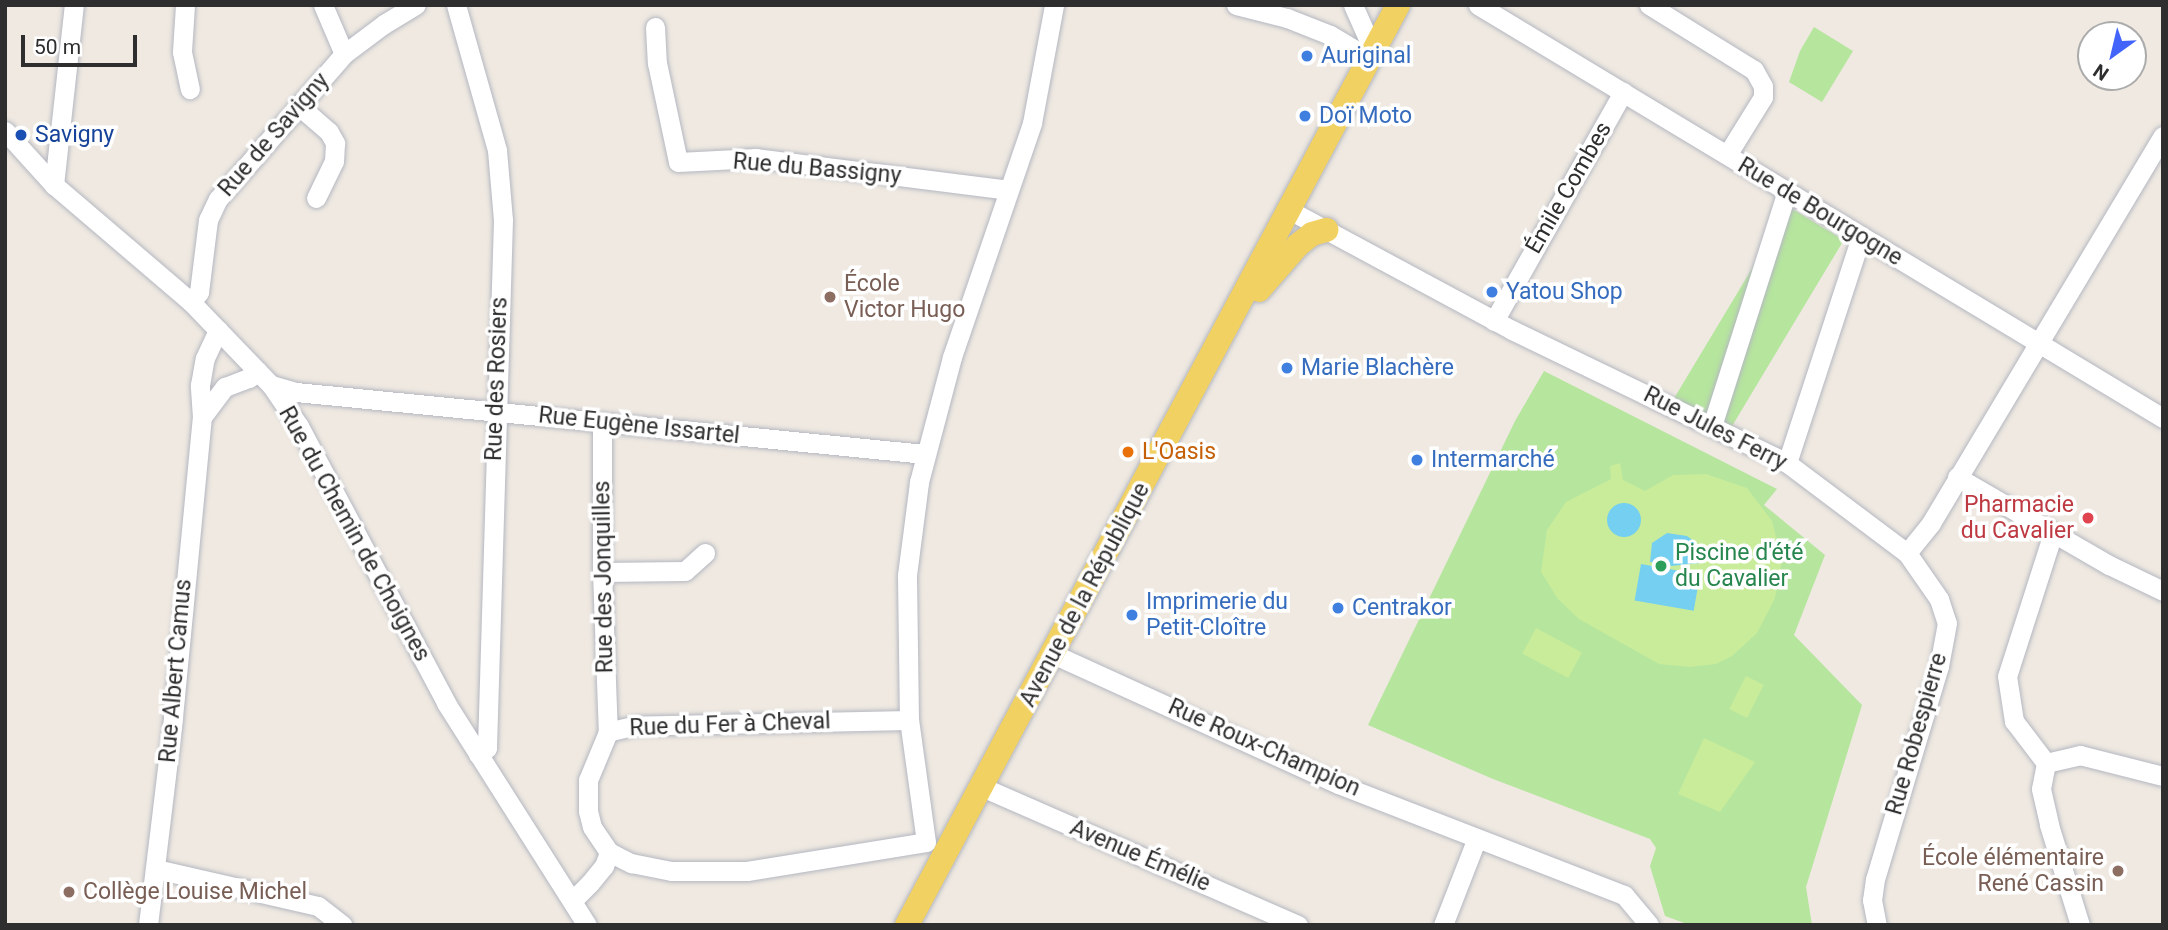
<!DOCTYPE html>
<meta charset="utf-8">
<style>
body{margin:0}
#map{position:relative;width:2168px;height:930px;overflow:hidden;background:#efe9e1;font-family:Roboto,sans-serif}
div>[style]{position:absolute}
.green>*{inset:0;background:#b6e59e;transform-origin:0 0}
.pitch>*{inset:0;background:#c9ec9a;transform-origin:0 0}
.water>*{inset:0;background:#75cff0;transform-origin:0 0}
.round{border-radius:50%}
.roads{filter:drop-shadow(0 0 2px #b4b7c1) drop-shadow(0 0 2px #b4b7c1)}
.minor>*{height:19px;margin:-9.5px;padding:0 9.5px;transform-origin:9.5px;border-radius:9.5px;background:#fff}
.major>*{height:24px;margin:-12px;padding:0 12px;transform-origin:12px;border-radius:12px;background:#f2d163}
.dots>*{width:19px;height:19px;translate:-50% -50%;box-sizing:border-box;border:4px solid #fff;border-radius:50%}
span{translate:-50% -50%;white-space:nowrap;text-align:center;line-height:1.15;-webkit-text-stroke:7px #fff;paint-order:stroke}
.shop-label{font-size:23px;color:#366cbe}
.left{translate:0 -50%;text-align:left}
.transit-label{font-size:23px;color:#164399}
.street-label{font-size:23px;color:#2e2e2e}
.education-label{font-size:23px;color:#785e54}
.right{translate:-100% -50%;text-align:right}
.food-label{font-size:23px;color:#c56008}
.health-label{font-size:23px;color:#be3a42}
.leisure-label{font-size:23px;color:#27864d}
.frame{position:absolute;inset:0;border:7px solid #2e2e2e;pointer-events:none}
.north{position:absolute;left:2077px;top:21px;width:70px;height:70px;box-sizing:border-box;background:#fff;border:2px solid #ababab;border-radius:50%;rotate:214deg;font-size:19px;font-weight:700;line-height:28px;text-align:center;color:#2e2e2e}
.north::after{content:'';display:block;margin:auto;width:24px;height:32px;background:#4264fb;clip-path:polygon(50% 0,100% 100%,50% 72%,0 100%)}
.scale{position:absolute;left:21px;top:35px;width:116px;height:32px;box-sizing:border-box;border:4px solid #2e2e2e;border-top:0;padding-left:9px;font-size:21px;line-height:24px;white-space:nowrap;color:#2e2e2e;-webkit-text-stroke:5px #fff;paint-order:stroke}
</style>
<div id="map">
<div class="green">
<i style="clip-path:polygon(1814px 27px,1853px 51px,1822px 102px,1789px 82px,1800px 51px)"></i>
<i style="left:1789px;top:207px;width:64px;height:224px;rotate:31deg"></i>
<i style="clip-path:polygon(1544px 371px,1777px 489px,1764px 505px,1825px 555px,1794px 635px,1862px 705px,1806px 887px,1812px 925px,1690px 925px,1665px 916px,1650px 866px,1656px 848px,1650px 839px,1493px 779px,1368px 725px,1515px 421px)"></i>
</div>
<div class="pitch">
<i style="clip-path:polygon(1620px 463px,1623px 480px,1645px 491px,1673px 475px,1706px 474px,1747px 488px,1772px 521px,1782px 560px,1775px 598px,1757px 633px,1732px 656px,1716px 664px,1690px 667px,1659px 664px,1579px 619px,1558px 599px,1541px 572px,1547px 530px,1566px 502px,1611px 479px,1610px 466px)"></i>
<i style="left:1536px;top:628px;width:52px;height:29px;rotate:28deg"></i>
<i style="left:1746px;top:676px;width:20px;height:37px;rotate:27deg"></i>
<i style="clip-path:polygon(1704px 738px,1755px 762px,1720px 812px,1678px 794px)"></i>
</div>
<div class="water">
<i class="round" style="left:1607px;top:503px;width:34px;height:34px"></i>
<i style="clip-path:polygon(1667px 533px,1687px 536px,1695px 542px,1701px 551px,1701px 563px,1671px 566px,1650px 562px,1652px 543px)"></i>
<i style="left:1641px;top:564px;width:60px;height:37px;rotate:10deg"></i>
</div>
<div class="roads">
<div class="minor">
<i style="left:185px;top:5px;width:47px;rotate:93.7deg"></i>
<i style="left:182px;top:52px;width:38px;rotate:78deg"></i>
<i style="left:323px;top:5px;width:53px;rotate:66.8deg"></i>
<i style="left:456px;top:5px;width:151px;rotate:74.2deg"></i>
<i style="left:497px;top:150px;width:70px;rotate:85.1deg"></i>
<i style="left:503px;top:220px;width:528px;rotate:91.74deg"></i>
<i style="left:487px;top:748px;width:11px;rotate:146deg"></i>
<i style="left:1236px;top:5px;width:53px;rotate:14.3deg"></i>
<i style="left:1287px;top:18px;width:46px;rotate:21.6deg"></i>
<i style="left:1330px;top:35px;width:45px;rotate:30.5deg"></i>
<i style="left:1353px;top:5px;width:34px;rotate:66deg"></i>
<i style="left:1367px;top:36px;width:12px;rotate:31deg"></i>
<i style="left:1478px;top:5px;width:800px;rotate:31.09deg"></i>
<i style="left:1649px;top:5px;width:123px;rotate:31.8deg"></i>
<i style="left:1754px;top:70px;width:18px;rotate:61deg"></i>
<i style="left:1763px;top:86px;width:11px;rotate:90deg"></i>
<i style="left:1763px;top:97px;width:68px;rotate:121.8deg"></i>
<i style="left:655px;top:27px;width:36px;rotate:87deg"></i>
<i style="left:657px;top:63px;width:101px;rotate:78deg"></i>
<i style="left:678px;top:162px;width:78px;rotate:-2.9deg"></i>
<i style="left:756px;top:158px;width:254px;rotate:7.2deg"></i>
<i style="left:298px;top:105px;width:41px;rotate:41.1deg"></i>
<i style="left:329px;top:132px;width:13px;rotate:61deg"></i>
<i style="left:335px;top:143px;width:18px;rotate:93deg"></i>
<i style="left:334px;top:161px;width:41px;rotate:115.9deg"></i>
<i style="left:5px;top:131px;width:73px;rotate:47.8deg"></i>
<i style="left:54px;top:185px;width:180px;rotate:40.5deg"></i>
<i style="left:191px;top:302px;width:115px;rotate:46.1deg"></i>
<i style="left:271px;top:385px;width:50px;rotate:55.7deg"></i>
<i style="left:299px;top:426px;width:314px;rotate:62deg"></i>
<i style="left:446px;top:703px;width:263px;rotate:57.6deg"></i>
<i style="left:54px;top:185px;width:181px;rotate:-83.7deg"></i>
<i style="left:1291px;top:211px;width:251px;rotate:28.3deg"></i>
<i style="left:1512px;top:330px;width:305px;rotate:25.8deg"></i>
<i style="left:1787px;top:463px;width:150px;rotate:36.9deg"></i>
<i style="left:1907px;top:553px;width:56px;rotate:55.2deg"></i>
<i style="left:1939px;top:599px;width:25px;rotate:72deg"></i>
<i style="left:1947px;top:623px;width:44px;rotate:100.5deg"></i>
<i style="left:1939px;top:666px;width:222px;rotate:106.7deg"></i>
<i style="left:1875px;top:879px;width:21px;rotate:98deg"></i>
<i style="left:1872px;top:900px;width:25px;rotate:79deg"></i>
<i style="left:191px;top:302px;width:13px;rotate:-51deg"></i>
<i style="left:199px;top:292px;width:73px;rotate:-82.9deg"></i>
<i style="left:208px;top:220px;width:23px;rotate:-65deg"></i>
<i style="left:218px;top:199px;width:192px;rotate:-49deg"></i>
<i style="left:344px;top:54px;width:50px;rotate:-36.9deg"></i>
<i style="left:384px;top:24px;width:37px;rotate:-31deg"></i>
<i style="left:1494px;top:321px;width:263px;rotate:-60.6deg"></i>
<i style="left:271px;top:385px;width:26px;rotate:16deg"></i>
<i style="left:296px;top:392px;width:632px;rotate:5.63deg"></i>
<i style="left:202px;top:417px;width:38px;rotate:-53deg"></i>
<i style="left:225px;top:387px;width:26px;rotate:-21deg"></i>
<i style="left:249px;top:378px;width:11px;rotate:-41deg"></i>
<i style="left:602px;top:422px;width:150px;rotate:90deg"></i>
<i style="left:602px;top:572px;width:160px;rotate:87.9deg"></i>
<i style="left:1712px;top:426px;width:247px;rotate:-72.3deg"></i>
<i style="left:1787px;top:463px;width:239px;rotate:-71.9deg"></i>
<i style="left:1957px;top:477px;width:176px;rotate:30.1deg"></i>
<i style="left:2109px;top:565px;width:60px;rotate:25.7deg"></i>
<i style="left:2053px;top:533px;width:150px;rotate:107.8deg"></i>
<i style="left:2007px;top:676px;width:46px;rotate:81.2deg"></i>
<i style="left:2014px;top:721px;width:53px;rotate:52.7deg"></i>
<i style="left:2046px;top:763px;width:26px;rotate:101deg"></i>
<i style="left:2041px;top:789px;width:37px;rotate:77deg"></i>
<i style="left:2049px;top:825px;width:105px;rotate:72.8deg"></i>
<i style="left:1907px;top:553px;width:38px;rotate:-51deg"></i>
<i style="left:1931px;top:523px;width:451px;rotate:-59.1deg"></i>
<i style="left:602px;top:572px;width:83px;rotate:-0.7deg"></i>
<i style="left:685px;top:571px;width:27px;rotate:-42deg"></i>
<i style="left:1053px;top:654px;width:313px;rotate:24.5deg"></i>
<i style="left:1338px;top:784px;width:307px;rotate:21.2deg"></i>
<i style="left:1624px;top:895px;width:39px;rotate:50deg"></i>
<i style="left:909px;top:720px;width:276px;rotate:178.8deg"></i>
<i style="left:633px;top:726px;width:26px;rotate:167deg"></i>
<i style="left:608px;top:732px;width:52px;rotate:112.6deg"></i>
<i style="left:588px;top:780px;width:31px;rotate:90deg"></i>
<i style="left:588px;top:811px;width:16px;rotate:76deg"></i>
<i style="left:592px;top:827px;width:30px;rotate:56deg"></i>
<i style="left:609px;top:852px;width:25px;rotate:27deg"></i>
<i style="left:631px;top:863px;width:41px;rotate:11.3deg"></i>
<i style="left:671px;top:871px;width:76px"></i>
<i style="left:747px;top:871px;width:181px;rotate:-9.2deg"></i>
<i style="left:2046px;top:763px;width:35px;rotate:-13deg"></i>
<i style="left:2080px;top:755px;width:86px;rotate:14.2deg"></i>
<i style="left:982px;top:787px;width:345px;rotate:23.6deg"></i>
<i style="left:926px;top:842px;width:123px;rotate:-97.9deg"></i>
<i style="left:909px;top:720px;width:145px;rotate:-90.8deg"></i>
<i style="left:907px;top:575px;width:94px;rotate:-82.6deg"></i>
<i style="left:919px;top:482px;width:129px;rotate:-75.2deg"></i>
<i style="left:952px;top:357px;width:247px;rotate:-71.1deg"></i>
<i style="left:1032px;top:123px;width:120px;rotate:-79.4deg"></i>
<i style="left:156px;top:869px;width:166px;rotate:12.9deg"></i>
<i style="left:318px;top:906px;width:31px;rotate:38deg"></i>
<i style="left:572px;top:901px;width:25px;rotate:-45deg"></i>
<i style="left:590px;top:883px;width:22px;rotate:-51deg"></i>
<i style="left:604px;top:866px;width:15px;rotate:-70deg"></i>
<i style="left:148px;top:925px;width:209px;rotate:-83.1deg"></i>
<i style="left:173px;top:717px;width:301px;rotate:-84.5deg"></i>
<i style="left:202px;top:417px;width:32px;rotate:-94deg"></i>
<i style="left:200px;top:385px;width:27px;rotate:-80deg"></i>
<i style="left:205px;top:358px;width:31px;rotate:-65deg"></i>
<i style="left:1443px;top:925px;width:93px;rotate:-68.7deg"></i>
</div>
<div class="major">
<i style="left:1259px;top:290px;width:60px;rotate:-49.1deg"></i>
<i style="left:1298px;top:245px;width:18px;rotate:-38deg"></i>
<i style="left:1312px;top:234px;width:15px;rotate:-16deg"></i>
<i style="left:907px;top:925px;width:1043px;rotate:-61.91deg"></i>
</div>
</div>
<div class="dots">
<i style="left:1307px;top:56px;background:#3f7fe0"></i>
<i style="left:1305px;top:116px;background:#3f7fe0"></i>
<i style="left:21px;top:135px;background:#1a4fb4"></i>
<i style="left:1492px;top:292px;background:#3f7fe0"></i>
<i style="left:830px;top:297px;background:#8d6e63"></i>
<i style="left:1287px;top:368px;background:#3f7fe0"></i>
<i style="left:1128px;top:452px;background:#e8710a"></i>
<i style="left:1417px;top:460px;background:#3f7fe0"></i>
<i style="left:2088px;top:518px;background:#e0444e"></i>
<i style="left:1661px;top:566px;background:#2e9e5b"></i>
<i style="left:1338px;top:608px;background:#3f7fe0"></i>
<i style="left:1132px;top:615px;background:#3f7fe0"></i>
<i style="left:2118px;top:871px;background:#8d6e63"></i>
<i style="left:69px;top:892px;background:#8d6e63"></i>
</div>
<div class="shop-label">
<span class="left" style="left:1321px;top:56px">Auriginal</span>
<span class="left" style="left:1319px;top:116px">Doï Moto</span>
<span class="left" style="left:1506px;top:292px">Yatou Shop</span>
<span class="left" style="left:1301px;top:368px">Marie Blachère</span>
<span class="left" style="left:1431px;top:460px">Intermarché</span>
<span class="left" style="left:1146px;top:615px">Imprimerie du<br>Petit-Cloître</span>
<span class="left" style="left:1352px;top:608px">Centrakor</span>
</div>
<div class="transit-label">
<span class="left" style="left:35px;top:135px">Savigny</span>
</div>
<div class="street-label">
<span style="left:274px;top:135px;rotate:-49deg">Rue de Savigny</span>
<span style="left:817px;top:169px;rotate:5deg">Rue du Bassigny</span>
<span style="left:1569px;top:188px;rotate:-60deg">Émile Combes</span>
<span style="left:1820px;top:212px;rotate:31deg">Rue de Bourgogne</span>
<span style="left:497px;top:379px;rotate:-88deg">Rue des Rosiers</span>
<span style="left:639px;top:426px;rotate:6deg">Rue Eugène Issartel</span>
<span style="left:1715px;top:429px;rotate:27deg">Rue Jules Ferry</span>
<span style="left:354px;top:534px;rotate:61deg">Rue du Chemin de Choignes</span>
<span style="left:604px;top:577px;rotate:-91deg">Rue des Jonquilles</span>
<span style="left:1085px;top:595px;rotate:-62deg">Avenue de la République</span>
<span style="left:176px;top:671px;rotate:-85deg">Rue Albert Camus</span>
<span style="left:730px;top:725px;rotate:-2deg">Rue du Fer à Cheval</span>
<span style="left:1917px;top:734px;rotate:-74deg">Rue Robespierre</span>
<span style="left:1264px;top:748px;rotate:24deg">Rue Roux-Champion</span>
<span style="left:1140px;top:856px;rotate:23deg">Avenue Émélie</span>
</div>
<div class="education-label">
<span class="left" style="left:844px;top:297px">École<br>Victor Hugo</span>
<span class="right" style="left:2104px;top:871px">École élémentaire<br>René Cassin</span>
<span class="left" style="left:83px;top:892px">Collège Louise Michel</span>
</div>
<div class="food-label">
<span class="left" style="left:1142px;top:452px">L'Oasis</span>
</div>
<div class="health-label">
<span class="right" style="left:2074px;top:518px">Pharmacie<br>du Cavalier</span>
</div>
<div class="leisure-label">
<span class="left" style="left:1675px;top:566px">Piscine d'été<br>du Cavalier</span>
</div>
<div class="frame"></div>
<div class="north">N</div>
<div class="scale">50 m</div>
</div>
